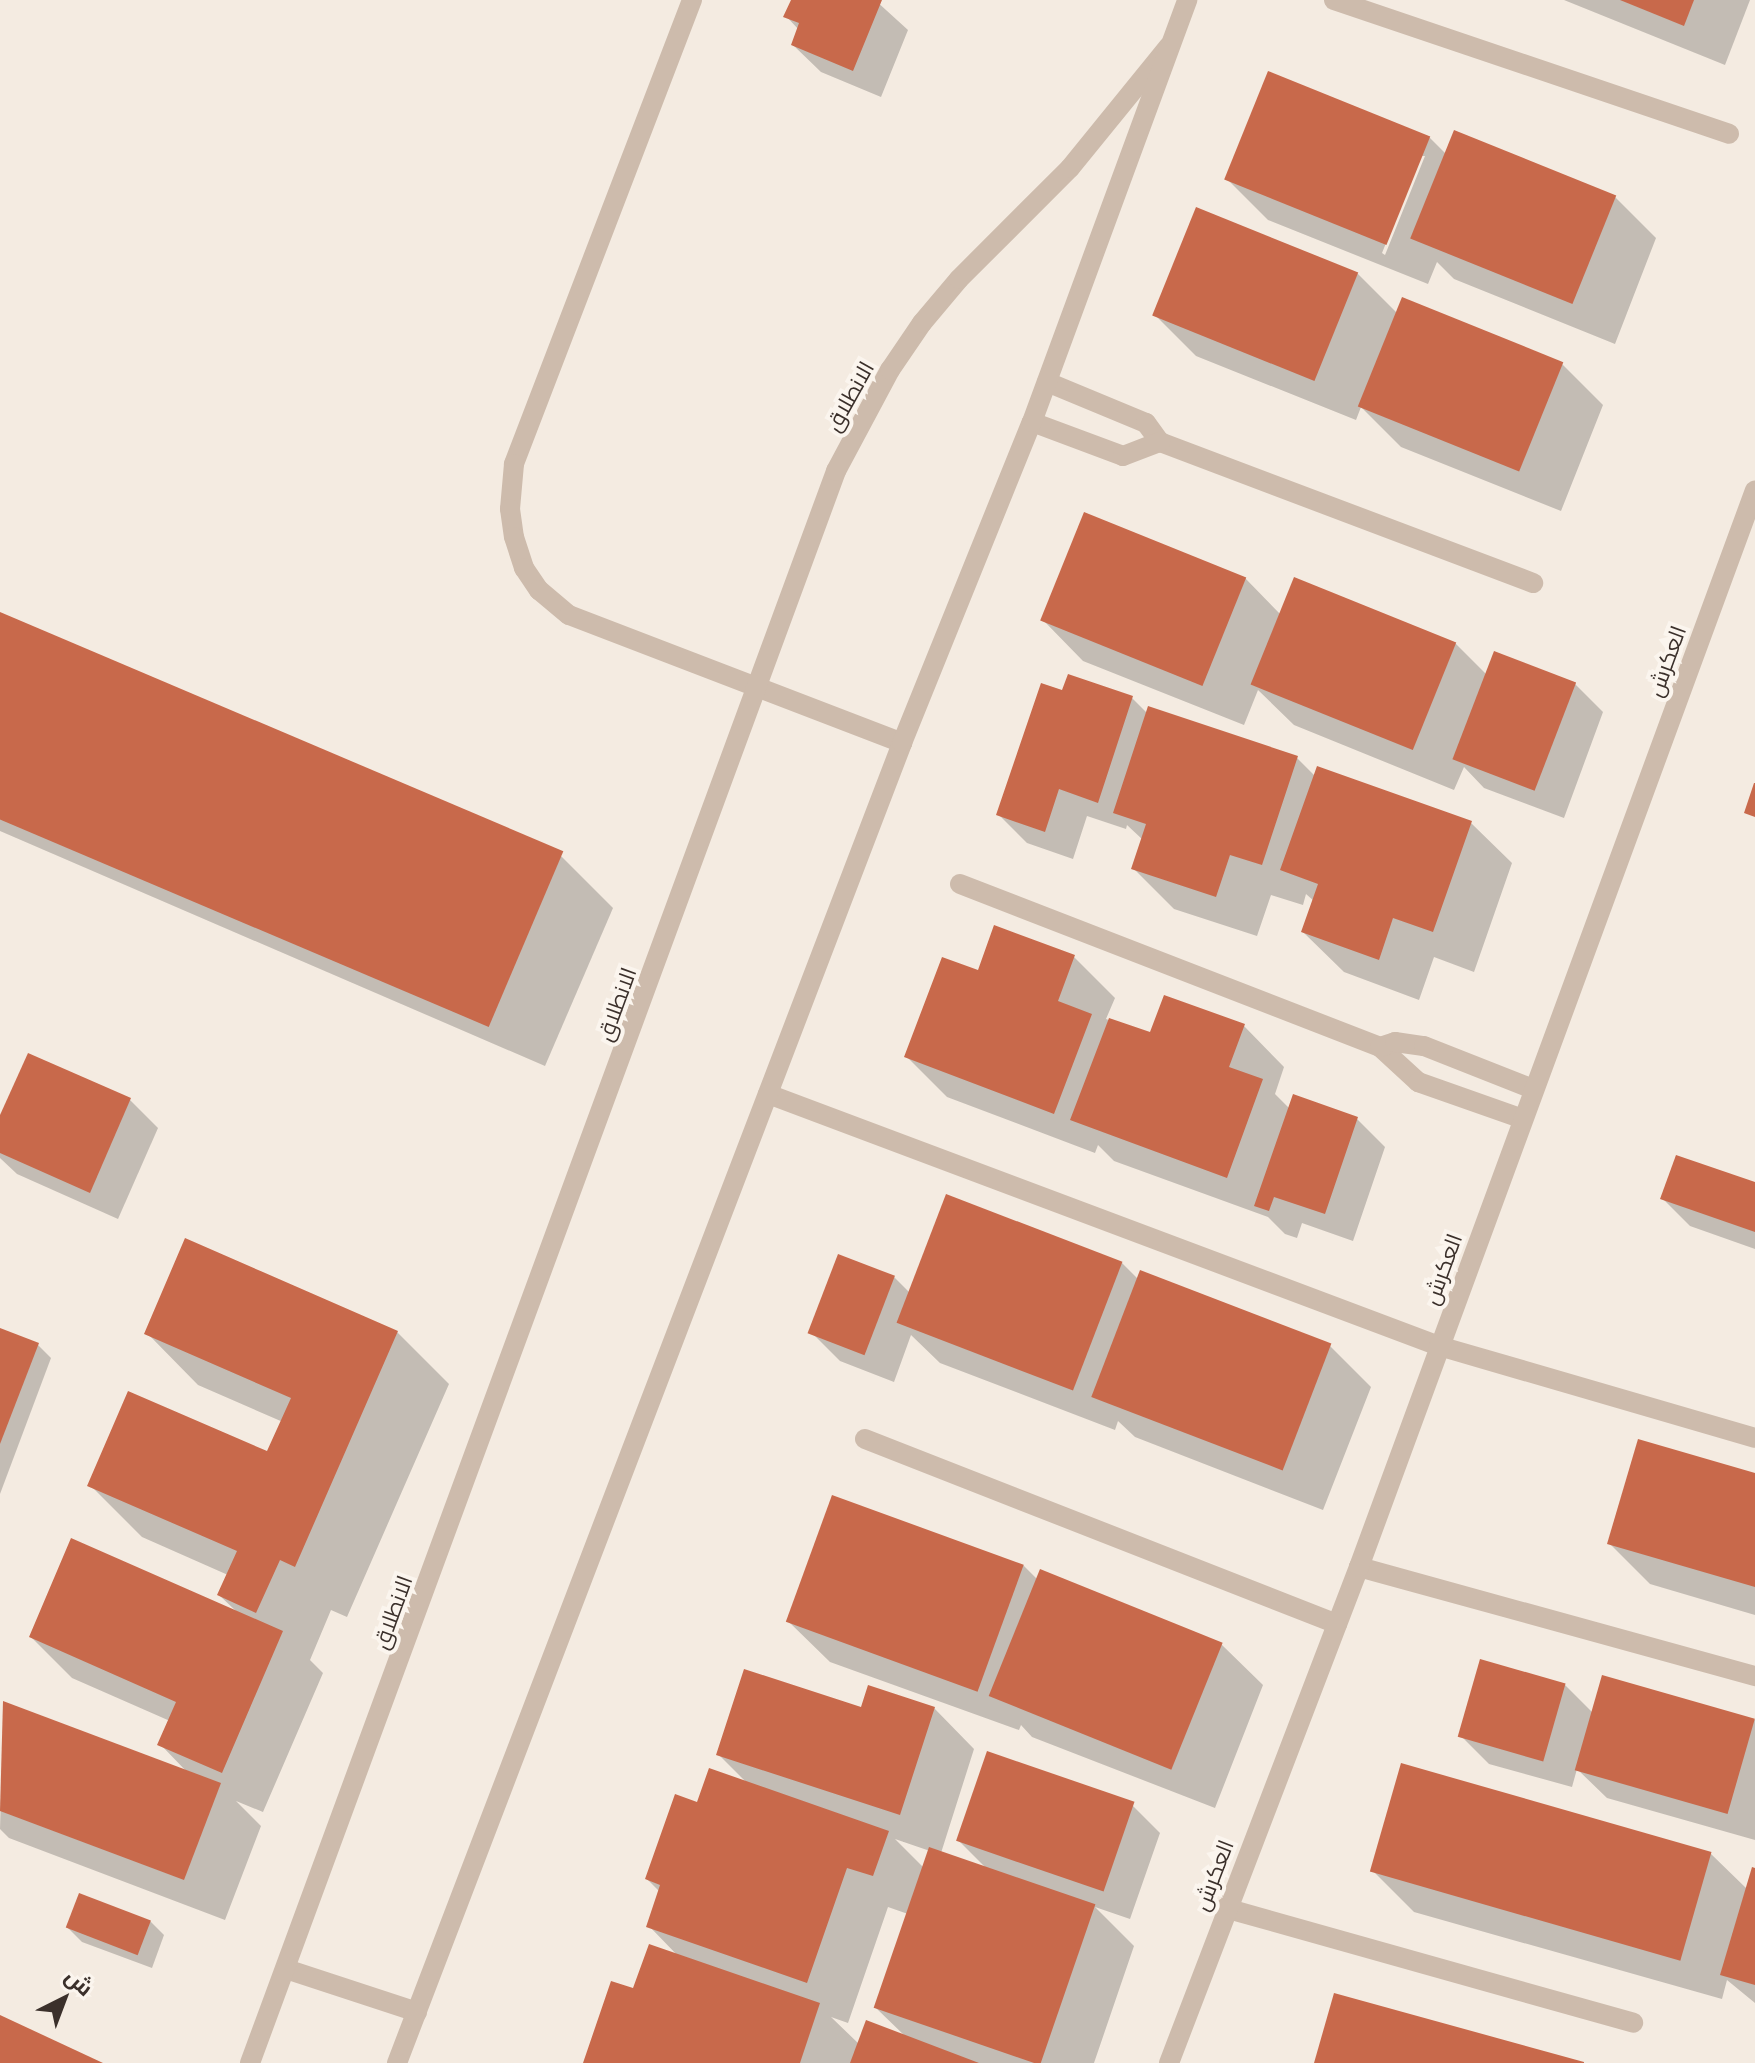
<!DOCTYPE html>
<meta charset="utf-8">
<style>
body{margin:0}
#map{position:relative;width:1755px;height:2063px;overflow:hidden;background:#f4ebe1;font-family:"Open Sans",Cairo,sans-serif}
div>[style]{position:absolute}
.shadow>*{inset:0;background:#0003}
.building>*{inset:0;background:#c8694b;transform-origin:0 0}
.minor>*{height:20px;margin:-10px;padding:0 10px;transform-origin:10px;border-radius:10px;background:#cdbbac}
span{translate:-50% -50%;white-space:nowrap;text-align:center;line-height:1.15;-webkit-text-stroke:8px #fbf5ee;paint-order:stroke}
.street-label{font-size:22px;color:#3b302b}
.north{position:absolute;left:24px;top:1959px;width:80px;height:80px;-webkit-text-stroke:6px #fbf5ee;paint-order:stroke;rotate:42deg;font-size:22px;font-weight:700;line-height:32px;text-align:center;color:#3b302b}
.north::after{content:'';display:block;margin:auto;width:28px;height:36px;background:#3b302b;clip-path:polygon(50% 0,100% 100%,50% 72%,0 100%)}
</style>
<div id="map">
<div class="shadow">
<i style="clip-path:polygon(804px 0,875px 0,908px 30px,881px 97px,821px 72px,793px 45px,799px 30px,786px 16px)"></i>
<i style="clip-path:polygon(1564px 0,1750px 0,1725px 65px)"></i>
<i style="clip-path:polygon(evenodd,1430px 138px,1447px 155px,1615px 197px,1656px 238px,1615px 344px,1454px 279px,1437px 262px,1428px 284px,1268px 220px,1227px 179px,1430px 138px,1421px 156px,1425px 156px,1385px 255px,1382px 253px,1421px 156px)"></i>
<i style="clip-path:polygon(1358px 274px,1397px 313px,1562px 364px,1603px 405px,1561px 511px,1401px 447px,1361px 407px,1356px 420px,1196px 356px,1155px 315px)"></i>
<i style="clip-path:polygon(1245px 578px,1281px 615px,1456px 644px,1487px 675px,1575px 684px,1603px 712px,1564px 818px,1484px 788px,1464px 767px,1454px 790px,1294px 725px,1258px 690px,1244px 725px,1083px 661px,1043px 620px)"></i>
<i style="clip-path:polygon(0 614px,561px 856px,613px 908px,545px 1066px,0 831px)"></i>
<i style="clip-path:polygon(1063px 693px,1132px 698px,1148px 714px,1297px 758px,1315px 776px,1471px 823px,1512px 863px,1474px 972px,1434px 957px,1419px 1000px,1344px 972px,1303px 932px,1314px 901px,1306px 894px,1303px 905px,1271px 895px,1257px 936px,1174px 909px,1133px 868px,1143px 840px,1127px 825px,1126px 829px,1087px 816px,1073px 859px,1027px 843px,999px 815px)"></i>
<i style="clip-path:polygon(1074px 957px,1115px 998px,1106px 1019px,1151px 1035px,1244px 1026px,1284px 1067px,1275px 1094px,1290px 1109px,1357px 1119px,1385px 1147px,1353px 1241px,1302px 1223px,1297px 1238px,1285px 1234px,1268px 1217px,1114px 1161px,1098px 1145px,1095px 1153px,947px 1097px,906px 1056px,979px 973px)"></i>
<i style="clip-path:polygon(130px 1100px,158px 1128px,118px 1219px,17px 1174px,0 1158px,0 1120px)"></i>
<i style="clip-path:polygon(1755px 1185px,1755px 1249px,1690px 1226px,1662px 1198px)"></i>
<i style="clip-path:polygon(1122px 1263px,1139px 1280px,1330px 1346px,1371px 1387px,1323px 1510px,1135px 1437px,1118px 1421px,1115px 1430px,940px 1363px,911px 1335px,894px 1382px,840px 1361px,812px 1333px,894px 1277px,910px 1293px)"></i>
<i style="clip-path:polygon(0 1330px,38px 1345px,51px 1358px,0 1494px)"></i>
<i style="clip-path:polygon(397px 1332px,449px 1384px,347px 1617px,331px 1610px,310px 1660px,323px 1673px,263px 1812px,236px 1801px,261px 1826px,225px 1920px,9px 1838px,0 1829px,4px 1704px,188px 1773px,160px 1744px,170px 1721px,72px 1678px,31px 1637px,237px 1612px,219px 1595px,228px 1575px,142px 1537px,90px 1485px,268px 1454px,283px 1422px,198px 1385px,147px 1333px)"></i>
<i style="clip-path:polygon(1755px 1475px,1755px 1615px,1650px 1584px,1609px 1543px)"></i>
<i style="clip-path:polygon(1023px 1565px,1038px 1580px,1041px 1572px,1222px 1645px,1263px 1685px,1215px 1808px,1032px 1737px,1021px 1725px,1019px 1730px,830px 1662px,789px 1622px)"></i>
<i style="clip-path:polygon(1604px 1678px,1755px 1720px,1755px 1840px,1607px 1798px,1577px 1769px,1572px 1787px,1489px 1764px,1461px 1736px,1565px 1685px,1594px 1714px)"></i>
<i style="clip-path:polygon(evenodd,934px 1708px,974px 1749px,941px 1853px,986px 1868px,959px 1841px,1132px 1805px,1160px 1833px,1130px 1919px,1095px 1907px,1134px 1946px,1094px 2063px,585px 2063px,634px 1990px,679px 1957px,649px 1926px,660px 1892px,647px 1879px,699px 1804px,747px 1783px,718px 1754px,863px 1710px,934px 1708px,895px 1839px,930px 1851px,924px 1868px,895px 1839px,934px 1708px,888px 1907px,908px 1914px,876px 2008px,906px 2037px,859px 2044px,831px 2017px,848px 2023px,888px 1907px)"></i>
<i style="clip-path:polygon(1710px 1853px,1747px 1889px,1755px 1870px,1755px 2003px,1727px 1980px,1722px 1999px,1414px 1912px,1373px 1871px)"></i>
<i style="clip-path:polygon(150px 1921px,164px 1935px,152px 1968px,82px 1942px,68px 1928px)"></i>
</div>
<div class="building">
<i style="clip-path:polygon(791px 0,882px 0,853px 71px,791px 45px,799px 23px,783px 17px)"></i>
<i style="clip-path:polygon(1620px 0,1694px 0,1684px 26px)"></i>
<i style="left:1268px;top:71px;width:175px;height:117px;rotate:22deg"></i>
<i style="left:1454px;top:130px;width:175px;height:117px;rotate:22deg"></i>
<i style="left:1196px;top:207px;width:175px;height:117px;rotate:22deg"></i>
<i style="left:1402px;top:297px;width:174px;height:118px;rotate:22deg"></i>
<i style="left:1084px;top:512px;width:175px;height:117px;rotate:22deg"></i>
<i style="left:1294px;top:577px;width:175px;height:116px;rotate:22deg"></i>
<i style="left:0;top:612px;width:612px;height:191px;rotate:23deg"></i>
<i style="left:1494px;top:651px;width:88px;height:116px;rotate:21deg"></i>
<i style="clip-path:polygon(1068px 674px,1133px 696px,1098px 803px,1059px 789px,1045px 832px,996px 815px,1041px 683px,1062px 690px)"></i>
<i style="clip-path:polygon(1148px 706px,1298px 756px,1262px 865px,1230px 855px,1216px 897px,1131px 869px,1146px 824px,1113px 813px)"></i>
<i style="clip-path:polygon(1317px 766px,1472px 821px,1433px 932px,1393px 918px,1379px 960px,1301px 932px,1318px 884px,1280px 870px)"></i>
<i style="clip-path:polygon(1754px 783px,1755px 783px,1755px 817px,1744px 813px)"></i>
<i style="clip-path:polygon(994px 925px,1075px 955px,1058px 1001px,1092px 1014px,1054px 1114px,904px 1057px,942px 957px,978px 970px)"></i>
<i style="clip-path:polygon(1164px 995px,1245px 1024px,1229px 1067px,1263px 1079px,1227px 1178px,1070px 1120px,1109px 1018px,1150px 1032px)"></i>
<i style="clip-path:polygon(28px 1053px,131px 1098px,90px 1193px,0 1153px,0 1115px)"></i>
<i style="clip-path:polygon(1293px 1094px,1358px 1117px,1325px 1214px,1274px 1197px,1269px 1211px,1254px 1206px)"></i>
<i style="clip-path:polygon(1676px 1155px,1755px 1182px,1755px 1232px,1660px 1199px)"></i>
<i style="left:946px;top:1194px;width:189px;height:138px;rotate:21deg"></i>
<i style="clip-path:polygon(185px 1238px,398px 1331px,295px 1567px,280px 1560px,256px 1613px,217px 1595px,237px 1551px,87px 1486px,128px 1391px,267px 1451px,291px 1398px,144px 1334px)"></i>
<i style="left:838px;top:1254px;width:61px;height:85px;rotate:21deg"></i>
<i style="left:1140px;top:1270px;width:205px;height:136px;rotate:21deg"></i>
<i style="clip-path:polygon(0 1328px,39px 1343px,0 1444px)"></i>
<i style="clip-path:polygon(1638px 1439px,1755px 1473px,1755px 1587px,1607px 1544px)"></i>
<i style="left:832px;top:1495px;width:204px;height:135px;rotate:20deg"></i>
<i style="clip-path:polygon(71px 1538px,283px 1631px,222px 1773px,157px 1745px,176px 1702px,29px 1637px)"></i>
<i style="left:1040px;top:1569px;width:197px;height:137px;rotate:22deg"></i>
<i style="left:1480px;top:1659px;width:89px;height:81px;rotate:16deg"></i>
<i style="clip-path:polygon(744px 1669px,861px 1707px,868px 1685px,935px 1707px,900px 1815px,716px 1755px)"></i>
<i style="left:1602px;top:1675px;width:159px;height:99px;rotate:16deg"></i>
<i style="clip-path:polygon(3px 1701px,221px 1783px,184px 1880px,0 1811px)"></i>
<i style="left:987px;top:1751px;width:156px;height:95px;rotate:19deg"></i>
<i style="left:1401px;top:1763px;width:323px;height:113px;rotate:16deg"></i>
<i style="clip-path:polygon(709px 1768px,889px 1831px,873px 1876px,847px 1868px,807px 1983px,646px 1927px,660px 1885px,645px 1879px,675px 1794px,697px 1802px)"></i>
<i style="left:929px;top:1847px;width:176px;height:170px;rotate:19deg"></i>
<i style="clip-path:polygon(1752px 1867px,1755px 1868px,1755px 1985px,1720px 1975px)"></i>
<i style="left:79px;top:1893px;width:77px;height:37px;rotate:21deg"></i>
<i style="clip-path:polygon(649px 1944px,820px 2003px,800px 2063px,583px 2063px,611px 1981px,633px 1988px)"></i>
<i style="clip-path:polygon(1334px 1993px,1584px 2062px,1584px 2063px,1314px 2063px)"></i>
<i style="clip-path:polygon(0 2015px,103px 2063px,0 2063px)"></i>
<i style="clip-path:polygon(866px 2020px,979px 2063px,850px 2063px)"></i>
</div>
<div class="minor">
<i style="left:692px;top:0;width:497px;rotate:111deg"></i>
<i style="left:514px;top:464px;width:45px;rotate:95.1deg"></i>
<i style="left:510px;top:509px;width:28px;rotate:82deg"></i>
<i style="left:514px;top:537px;width:33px;rotate:72deg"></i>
<i style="left:524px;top:568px;width:27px;rotate:56deg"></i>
<i style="left:539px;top:590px;width:39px;rotate:40deg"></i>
<i style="left:569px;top:615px;width:357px;rotate:21deg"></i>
<i style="left:1334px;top:0;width:417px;rotate:18.7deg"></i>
<i style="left:1047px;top:382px;width:107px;rotate:22.5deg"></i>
<i style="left:1146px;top:423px;width:24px;rotate:54deg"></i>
<i style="left:1160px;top:442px;width:399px;rotate:20.7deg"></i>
<i style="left:1032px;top:422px;width:97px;rotate:20.5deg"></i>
<i style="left:1123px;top:456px;width:40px;rotate:-21deg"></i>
<i style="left:960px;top:884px;width:451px;rotate:21.2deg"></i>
<i style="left:1380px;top:1047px;width:52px;rotate:42.6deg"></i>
<i style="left:1418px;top:1082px;width:111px;rotate:19.4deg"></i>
<i style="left:1380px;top:1047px;width:16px;rotate:-18deg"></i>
<i style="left:1395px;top:1042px;width:29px;rotate:8deg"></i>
<i style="left:1424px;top:1046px;width:117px;rotate:21.5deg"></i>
<i style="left:768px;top:1094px;width:717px;rotate:20.58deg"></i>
<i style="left:1439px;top:1346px;width:329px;rotate:16.2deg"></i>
<i style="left:865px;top:1439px;width:507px;rotate:21.4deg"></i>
<i style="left:1359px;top:1567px;width:411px;rotate:15.4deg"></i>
<i style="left:1225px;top:1908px;width:424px;rotate:15.7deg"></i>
<i style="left:286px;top:1969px;width:138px;rotate:18.2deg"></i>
<i style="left:250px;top:2063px;width:1696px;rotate:-69.79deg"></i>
<i style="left:836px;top:471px;width:115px;rotate:-61.9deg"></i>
<i style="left:890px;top:370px;width:57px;rotate:-55.8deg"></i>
<i style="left:922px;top:323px;width:57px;rotate:-49.9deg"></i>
<i style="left:959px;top:279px;width:157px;rotate:-45deg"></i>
<i style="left:1070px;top:168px;width:157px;rotate:-50.9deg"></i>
<i style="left:397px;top:2063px;width:1413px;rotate:-69.06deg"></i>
<i style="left:902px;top:743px;width:346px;rotate:-68deg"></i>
<i style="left:1032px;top:422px;width:450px;rotate:-69.8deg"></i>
<i style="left:1169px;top:2063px;width:531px;rotate:-69.04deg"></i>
<i style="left:1359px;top:1567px;width:1147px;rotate:-69.81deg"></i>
</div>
<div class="street-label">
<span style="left:849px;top:396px;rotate:-61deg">الانطلاق</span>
<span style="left:1666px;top:661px;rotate:-70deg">العكرش</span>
<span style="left:616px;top:1004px;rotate:-70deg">الانطلاق</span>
<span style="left:1442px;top:1269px;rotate:-70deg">العكرش</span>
<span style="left:392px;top:1612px;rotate:-70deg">الانطلاق</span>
<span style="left:1213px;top:1875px;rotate:-69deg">العكرش</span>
</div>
<div class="north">ش</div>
</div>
